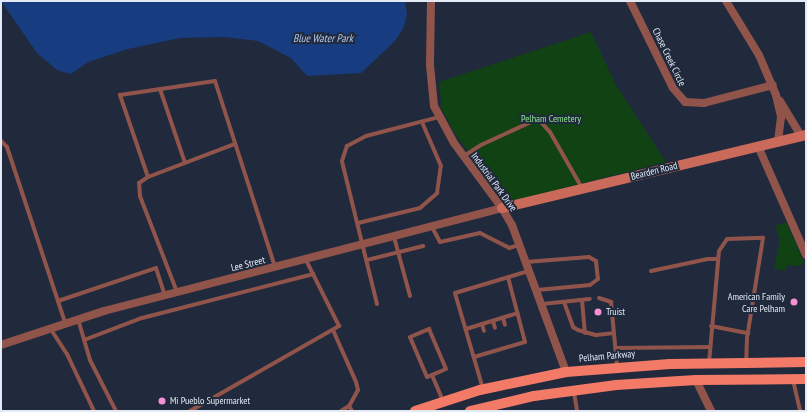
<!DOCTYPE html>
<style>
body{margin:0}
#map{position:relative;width:807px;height:412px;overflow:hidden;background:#202a3c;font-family:"PT Sans Narrow",sans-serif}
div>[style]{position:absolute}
.green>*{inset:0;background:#104214}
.water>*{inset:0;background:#173c7f}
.lane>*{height:4px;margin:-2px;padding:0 2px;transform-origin:2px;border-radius:2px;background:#90544b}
.street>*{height:8px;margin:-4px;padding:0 4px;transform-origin:4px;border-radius:4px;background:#90544b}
.secondary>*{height:10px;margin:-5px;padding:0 5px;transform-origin:5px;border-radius:5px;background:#c96a5b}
.primary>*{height:10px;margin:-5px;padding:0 5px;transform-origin:5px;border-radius:5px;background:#f47a68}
.dots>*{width:11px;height:11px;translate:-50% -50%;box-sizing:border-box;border:2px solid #202a3c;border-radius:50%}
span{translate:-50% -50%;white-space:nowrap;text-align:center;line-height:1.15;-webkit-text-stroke:4px #202a3c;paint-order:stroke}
.street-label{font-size:10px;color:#e3eaf6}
.park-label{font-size:10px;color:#8fe98f}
.poi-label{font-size:10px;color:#e3eaf6}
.right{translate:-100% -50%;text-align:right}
.left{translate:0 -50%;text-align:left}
.water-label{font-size:11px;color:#b0c7ee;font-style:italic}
.frame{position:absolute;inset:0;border:2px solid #e3eaf6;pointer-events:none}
</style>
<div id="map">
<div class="green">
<i style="clip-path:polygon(591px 32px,616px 85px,666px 162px,505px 203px,456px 135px,442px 110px,439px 82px)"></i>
<i style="clip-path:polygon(786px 222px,804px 262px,800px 266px,788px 265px,784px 271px,774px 268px,780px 240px,775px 226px)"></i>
</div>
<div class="water">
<i style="clip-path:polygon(1px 1px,405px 1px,407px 14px,404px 27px,395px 41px,361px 73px,307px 76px,291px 58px,258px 41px,224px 37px,180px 38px,128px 49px,88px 62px,71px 74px,57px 70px,37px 53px)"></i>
</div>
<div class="lane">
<i style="left:160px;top:89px;width:78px;rotate:71.3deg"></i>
<i style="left:1px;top:141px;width:8px;rotate:45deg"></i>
<i style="left:7px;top:147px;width:184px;rotate:71.7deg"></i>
<i style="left:464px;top:156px;width:20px;rotate:-33deg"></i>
<i style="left:481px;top:145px;width:57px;rotate:-24.8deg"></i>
<i style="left:533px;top:121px;width:7px"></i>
<i style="left:540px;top:121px;width:15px;rotate:48deg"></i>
<i style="left:550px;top:132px;width:64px;rotate:60.3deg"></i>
<i style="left:148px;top:177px;width:87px;rotate:-108.9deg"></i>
<i style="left:120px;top:95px;width:96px;rotate:-8.4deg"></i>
<i style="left:215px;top:81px;width:195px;rotate:72.1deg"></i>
<i style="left:358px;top:223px;width:64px;rotate:-13.6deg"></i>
<i style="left:420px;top:208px;width:23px;rotate:-41deg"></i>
<i style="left:437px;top:193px;width:27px;rotate:-82deg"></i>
<i style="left:441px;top:166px;width:48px;rotate:-113.4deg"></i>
<i style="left:432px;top:227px;width:17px;rotate:62deg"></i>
<i style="left:440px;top:242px;width:41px;rotate:-12.7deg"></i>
<i style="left:480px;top:233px;width:33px;rotate:27deg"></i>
<i style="left:509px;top:248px;width:10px;rotate:-17deg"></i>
<i style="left:394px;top:237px;width:61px;rotate:74.8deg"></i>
<i style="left:367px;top:260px;width:58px;rotate:-14deg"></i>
<i style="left:526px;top:262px;width:63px;rotate:-4.5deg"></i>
<i style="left:589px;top:257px;width:8px;rotate:30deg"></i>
<i style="left:596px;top:261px;width:18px;rotate:84deg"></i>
<i style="left:598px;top:279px;width:10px;rotate:143deg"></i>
<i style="left:590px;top:285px;width:53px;rotate:174.6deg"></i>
<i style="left:651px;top:271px;width:58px;rotate:-11.9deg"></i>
<i style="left:708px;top:259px;width:9px"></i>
<i style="left:177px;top:292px;width:103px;rotate:-111.1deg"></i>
<i style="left:140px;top:196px;width:13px;rotate:-94deg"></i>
<i style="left:139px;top:183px;width:11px;rotate:-34deg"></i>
<i style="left:148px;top:177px;width:93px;rotate:-20.8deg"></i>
<i style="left:599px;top:298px;width:13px;rotate:18deg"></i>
<i style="left:611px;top:302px;width:64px;rotate:84.6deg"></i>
<i style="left:582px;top:300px;width:33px;rotate:85deg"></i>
<i style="left:58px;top:301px;width:103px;rotate:-18.6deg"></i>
<i style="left:156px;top:268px;width:28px;rotate:72deg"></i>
<i style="left:564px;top:302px;width:27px;rotate:70deg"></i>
<i style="left:573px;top:327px;width:6px;rotate:31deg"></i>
<i style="left:578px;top:330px;width:19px;rotate:16deg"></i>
<i style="left:596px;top:335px;width:18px;rotate:-6deg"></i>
<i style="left:377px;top:304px;width:147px;rotate:-103.8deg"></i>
<i style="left:342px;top:161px;width:16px;rotate:-72deg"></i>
<i style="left:347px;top:146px;width:21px;rotate:-28deg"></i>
<i style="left:366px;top:136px;width:75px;rotate:-14.6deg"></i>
<i style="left:542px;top:304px;width:48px;rotate:-5.9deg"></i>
<i style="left:503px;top:318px;width:7px;rotate:74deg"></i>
<i style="left:78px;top:319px;width:43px;rotate:73.7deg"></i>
<i style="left:90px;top:360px;width:57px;rotate:63deg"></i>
<i style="left:493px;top:321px;width:7px;rotate:74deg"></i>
<i style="left:482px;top:324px;width:7px;rotate:74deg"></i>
<i style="left:711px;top:326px;width:38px;rotate:11deg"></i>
<i style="left:50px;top:328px;width:31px;rotate:57deg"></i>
<i style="left:67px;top:354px;width:63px;rotate:64.7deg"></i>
<i style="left:466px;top:329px;width:54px;rotate:-17.1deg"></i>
<i style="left:333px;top:330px;width:57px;rotate:66.1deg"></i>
<i style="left:356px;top:382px;width:8px;rotate:76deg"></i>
<i style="left:358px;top:390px;width:18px;rotate:119deg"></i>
<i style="left:84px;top:340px;width:62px;rotate:-20.8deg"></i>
<i style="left:142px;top:318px;width:177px;rotate:-14.4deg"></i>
<i style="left:616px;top:348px;width:94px;rotate:-0.6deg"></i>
<i style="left:474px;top:357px;width:53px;rotate:-16.4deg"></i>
<i style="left:525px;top:342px;width:67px;rotate:-104.7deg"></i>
<i style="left:709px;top:363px;width:112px;rotate:-84.9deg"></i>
<i style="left:719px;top:251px;width:14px;rotate:-56deg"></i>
<i style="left:727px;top:239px;width:36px;rotate:-2deg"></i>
<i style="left:763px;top:238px;width:101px;rotate:99.1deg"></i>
<i style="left:747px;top:338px;width:25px;rotate:92deg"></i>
<i style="left:432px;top:375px;width:5px;rotate:158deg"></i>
<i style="left:427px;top:377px;width:43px;rotate:-113deg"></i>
<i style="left:410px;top:337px;width:21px;rotate:-23deg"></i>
<i style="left:429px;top:329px;width:43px;rotate:67deg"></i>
<i style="left:446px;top:369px;width:15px;rotate:157deg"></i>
<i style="left:432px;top:375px;width:28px;rotate:67deg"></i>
<i style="left:793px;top:380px;width:32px;rotate:77deg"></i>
<i style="left:483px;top:389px;width:100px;rotate:-106.3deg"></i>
<i style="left:455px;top:293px;width:77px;rotate:-16.6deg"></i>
<i style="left:574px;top:392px;width:19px;rotate:81deg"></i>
<i style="left:190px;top:411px;width:172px;rotate:-29.7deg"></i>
<i style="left:339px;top:326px;width:74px;rotate:-116.6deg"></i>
<i style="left:341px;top:411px;width:9px;rotate:-32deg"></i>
<i style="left:349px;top:406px;width:6px;rotate:59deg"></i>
</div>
<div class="street">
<i style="left:431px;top:1px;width:64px;rotate:90.9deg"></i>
<i style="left:430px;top:65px;width:41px;rotate:84.4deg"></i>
<i style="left:434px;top:106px;width:42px;rotate:61.6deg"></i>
<i style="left:454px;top:143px;width:81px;rotate:53.6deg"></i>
<i style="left:502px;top:208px;width:20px;rotate:60deg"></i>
<i style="left:512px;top:225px;width:157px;rotate:69.8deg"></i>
<i style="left:630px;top:1px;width:97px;rotate:63.7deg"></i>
<i style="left:673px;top:88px;width:18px;rotate:49deg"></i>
<i style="left:685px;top:102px;width:19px;rotate:3deg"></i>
<i style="left:704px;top:103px;width:71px;rotate:-14.6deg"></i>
<i style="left:726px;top:1px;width:63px;rotate:58.6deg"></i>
<i style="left:759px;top:55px;width:43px;rotate:67deg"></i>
<i style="left:776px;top:95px;width:23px;rotate:77deg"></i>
<i style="left:781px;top:117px;width:24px;rotate:97deg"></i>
<i style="left:780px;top:101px;width:41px;rotate:59deg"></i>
<i style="left:758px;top:146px;width:119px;rotate:66.2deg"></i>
<i style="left:1px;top:345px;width:108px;rotate:-18.3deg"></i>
<i style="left:104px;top:311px;width:411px;rotate:-14.5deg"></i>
<i style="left:696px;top:380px;width:34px;rotate:64deg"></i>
</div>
<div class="secondary">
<i style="left:502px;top:208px;width:313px;rotate:-13.5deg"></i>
</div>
<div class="primary">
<i style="left:415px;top:411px;width:68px;rotate:-17.9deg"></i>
<i style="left:480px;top:390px;width:88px;rotate:-11.8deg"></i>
<i style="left:566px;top:372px;width:104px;rotate:-4.4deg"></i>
<i style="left:670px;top:364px;width:136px;rotate:-0.8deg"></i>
<i style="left:470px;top:411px;width:66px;rotate:-13.2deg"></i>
<i style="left:534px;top:396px;width:83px;rotate:-7.6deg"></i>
<i style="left:616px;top:385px;width:80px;rotate:-3.6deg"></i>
<i style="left:696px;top:380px;width:110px;rotate:-0.5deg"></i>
</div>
<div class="dots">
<i style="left:794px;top:302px;background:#f491d3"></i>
<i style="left:598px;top:312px;background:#f491d3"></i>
<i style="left:162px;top:401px;background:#f491d3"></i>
</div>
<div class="street-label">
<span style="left:669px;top:57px;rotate:64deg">Chase Creek Circle</span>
<span style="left:654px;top:171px;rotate:-14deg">Bearden Road</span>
<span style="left:494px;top:182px;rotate:54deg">Industrial Park Drive</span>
<span style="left:248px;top:264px;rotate:-14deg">Lee Street</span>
<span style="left:607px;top:356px;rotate:-5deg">Pelham Parkway</span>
</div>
<div class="park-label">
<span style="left:551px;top:119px">Pelham Cemetery</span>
</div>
<div class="poi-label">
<span class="right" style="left:785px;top:302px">American Family<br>Care Pelham</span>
<span class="left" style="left:606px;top:312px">Truist</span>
<span class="left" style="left:170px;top:401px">Mi Pueblo Supermarket</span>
</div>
<div class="water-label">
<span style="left:323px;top:38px">Blue Water Park</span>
</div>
<div class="frame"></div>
</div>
